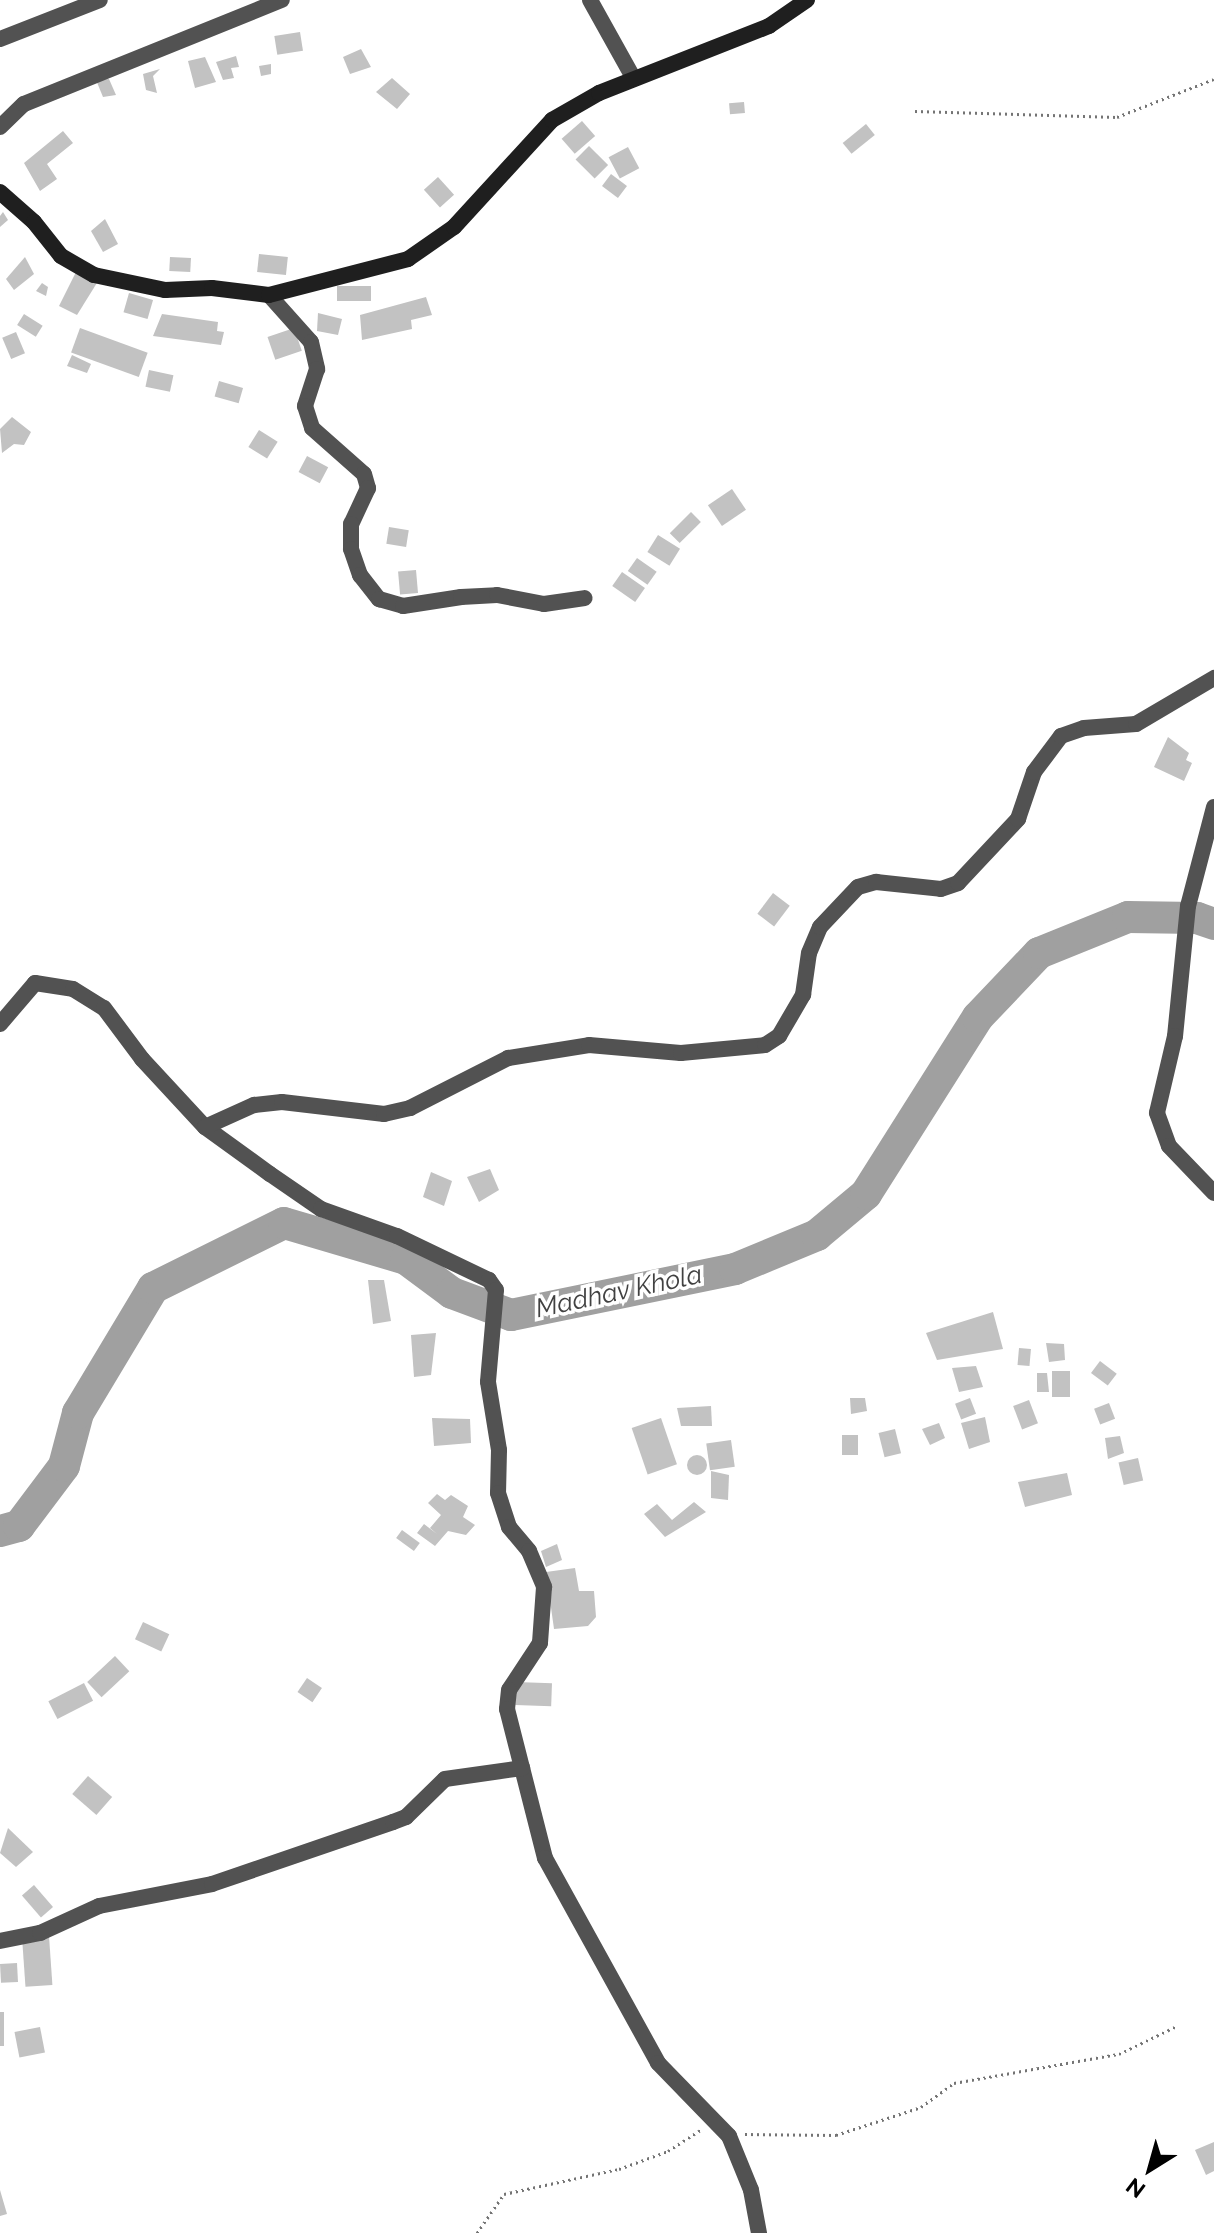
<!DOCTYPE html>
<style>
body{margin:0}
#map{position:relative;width:1214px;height:2233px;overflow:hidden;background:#fff;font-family:Raleway,sans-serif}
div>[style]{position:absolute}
.river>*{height:32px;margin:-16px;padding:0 16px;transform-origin:16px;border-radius:16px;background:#a0a0a0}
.building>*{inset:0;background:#c2c2c2;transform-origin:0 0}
.round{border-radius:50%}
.path>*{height:3px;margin-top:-1.5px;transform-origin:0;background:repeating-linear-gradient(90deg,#747474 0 2px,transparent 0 6px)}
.street>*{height:16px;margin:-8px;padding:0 8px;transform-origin:8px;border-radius:8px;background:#525252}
.secondary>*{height:16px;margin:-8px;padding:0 8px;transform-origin:8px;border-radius:8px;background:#1f1f1f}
span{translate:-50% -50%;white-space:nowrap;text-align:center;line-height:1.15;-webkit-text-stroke:7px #fff;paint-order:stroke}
.water-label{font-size:26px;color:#414141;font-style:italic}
.north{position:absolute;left:1110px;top:2129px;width:80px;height:80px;-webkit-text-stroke:6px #fff;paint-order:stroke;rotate:217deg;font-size:22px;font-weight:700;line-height:32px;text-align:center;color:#000}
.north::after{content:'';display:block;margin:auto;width:28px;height:36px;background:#000;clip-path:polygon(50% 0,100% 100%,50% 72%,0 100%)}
</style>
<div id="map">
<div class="river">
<i style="left:0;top:1531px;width:20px;rotate:-15deg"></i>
<i style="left:19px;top:1526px;width:75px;rotate:-53.1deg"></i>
<i style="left:64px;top:1466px;width:55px;rotate:-75.2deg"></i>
<i style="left:78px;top:1413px;width:146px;rotate:-59deg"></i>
<i style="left:153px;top:1288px;width:146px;rotate:-26.4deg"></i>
<i style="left:284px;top:1223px;width:127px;rotate:16.4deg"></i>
<i style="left:406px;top:1259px;width:57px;rotate:36.5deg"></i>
<i style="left:452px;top:1293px;width:63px;rotate:20.4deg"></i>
<i style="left:511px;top:1315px;width:229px;rotate:-11.6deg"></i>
<i style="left:735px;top:1269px;width:89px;rotate:-22.5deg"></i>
<i style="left:817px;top:1235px;width:64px;rotate:-39.9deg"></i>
<i style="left:866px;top:1194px;width:209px;rotate:-57.7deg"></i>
<i style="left:978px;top:1017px;width:88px;rotate:-46.4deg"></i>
<i style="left:1039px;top:953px;width:96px;rotate:-22deg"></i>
<i style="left:1128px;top:917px;width:69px;rotate:0.8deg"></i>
<i style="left:1197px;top:918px;width:18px;rotate:19deg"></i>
</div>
<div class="building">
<i style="left:300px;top:32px;width:19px;height:26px;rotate:81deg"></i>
<i style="clip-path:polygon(361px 49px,371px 67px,350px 74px,343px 57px)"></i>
<i style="clip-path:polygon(236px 56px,239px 67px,231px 68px,234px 78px,223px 80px,216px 62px)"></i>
<i style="clip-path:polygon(205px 57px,216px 82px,195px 88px,188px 61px)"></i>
<i style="clip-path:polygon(271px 64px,271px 74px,261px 76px,259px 66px)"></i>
<i style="clip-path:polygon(160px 69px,153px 76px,157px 93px,146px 90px,143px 74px)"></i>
<i style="clip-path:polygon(392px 78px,410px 94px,397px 109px,376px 92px)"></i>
<i style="clip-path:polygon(109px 79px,116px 95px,103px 97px,96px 80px)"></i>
<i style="left:744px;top:102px;width:11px;height:15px;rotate:85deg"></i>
<i style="left:582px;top:121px;width:20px;height:27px;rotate:49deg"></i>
<i style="left:866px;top:124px;width:14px;height:30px;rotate:51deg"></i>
<i style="clip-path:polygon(63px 131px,73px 143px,47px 164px,57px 179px,40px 191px,24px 163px)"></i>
<i style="left:589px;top:146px;width:27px;height:19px;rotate:45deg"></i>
<i style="left:628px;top:147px;width:24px;height:22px;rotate:62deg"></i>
<i style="left:611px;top:174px;width:20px;height:15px;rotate:37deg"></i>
<i style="left:438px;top:177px;width:24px;height:19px;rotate:48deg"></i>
<i style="clip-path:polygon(3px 212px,8px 220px,0 227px,0 216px)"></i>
<i style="clip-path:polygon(105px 219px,118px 244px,103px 252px,91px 231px)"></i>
<i style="left:259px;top:254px;width:29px;height:18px;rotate:6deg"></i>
<i style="clip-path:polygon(25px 257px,34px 274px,14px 290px,6px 279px)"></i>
<i style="left:170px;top:257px;width:21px;height:14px;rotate:3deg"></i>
<i style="clip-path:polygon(77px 270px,100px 278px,77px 315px,59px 306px)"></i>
<i style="clip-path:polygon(42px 283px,48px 287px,46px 296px,36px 291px)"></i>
<i style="left:371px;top:286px;width:15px;height:34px;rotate:90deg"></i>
<i style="left:129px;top:293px;width:25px;height:20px;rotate:16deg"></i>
<i style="clip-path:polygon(426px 297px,432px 315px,411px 320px,412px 329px,362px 340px,360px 315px)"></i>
<i style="clip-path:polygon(318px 313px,342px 319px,338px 335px,317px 331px)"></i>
<i style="left:24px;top:314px;width:22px;height:13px;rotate:32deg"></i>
<i style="clip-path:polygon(162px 314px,218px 322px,217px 331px,224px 332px,221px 345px,153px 336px)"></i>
<i style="left:80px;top:328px;width:72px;height:26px;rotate:20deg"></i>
<i style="left:294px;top:328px;width:24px;height:28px;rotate:71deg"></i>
<i style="left:16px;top:332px;width:23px;height:15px;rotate:67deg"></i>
<i style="clip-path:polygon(72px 355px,91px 364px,87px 373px,67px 366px)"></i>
<i style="left:149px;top:370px;width:25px;height:17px;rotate:12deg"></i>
<i style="left:219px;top:381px;width:25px;height:16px;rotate:16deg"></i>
<i style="clip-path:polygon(12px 417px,31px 432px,24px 445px,14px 444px,2px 453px,0 429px)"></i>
<i style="left:259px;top:430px;width:22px;height:20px;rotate:32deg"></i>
<i style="left:307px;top:456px;width:24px;height:18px;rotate:28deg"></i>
<i style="left:732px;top:489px;width:25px;height:29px;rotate:56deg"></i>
<i style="left:691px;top:512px;width:14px;height:30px;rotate:45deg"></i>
<i style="left:389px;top:527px;width:20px;height:17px;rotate:9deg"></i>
<i style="left:658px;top:535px;width:26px;height:20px;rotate:32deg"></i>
<i style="left:637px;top:558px;width:24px;height:16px;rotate:35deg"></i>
<i style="left:416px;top:570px;width:23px;height:18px;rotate:85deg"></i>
<i style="left:622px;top:572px;width:28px;height:17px;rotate:35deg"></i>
<i style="clip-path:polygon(1168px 737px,1189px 753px,1186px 760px,1192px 763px,1184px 781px,1154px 767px)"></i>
<i style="left:773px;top:893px;width:21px;height:26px;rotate:37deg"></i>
<i style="clip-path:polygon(490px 1169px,499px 1190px,479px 1202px,467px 1177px)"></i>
<i style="clip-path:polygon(431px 1172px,452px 1181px,444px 1206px,423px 1197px)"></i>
<i style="clip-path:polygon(368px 1280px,384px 1280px,391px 1321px,373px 1324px)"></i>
<i style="clip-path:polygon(993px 1312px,1003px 1349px,937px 1360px,926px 1333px)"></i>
<i style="clip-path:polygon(436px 1333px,431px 1375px,414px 1377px,411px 1335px)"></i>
<i style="clip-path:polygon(1046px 1343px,1064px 1344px,1065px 1360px,1049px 1362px)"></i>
<i style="left:1019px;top:1348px;width:12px;height:17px;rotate:5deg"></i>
<i style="left:1100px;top:1361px;width:21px;height:15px;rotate:37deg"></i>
<i style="clip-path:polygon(976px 1366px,983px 1387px,959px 1392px,952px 1368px)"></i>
<i style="left:1052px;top:1371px;width:18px;height:26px"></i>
<i style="clip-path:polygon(1037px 1373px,1047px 1373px,1049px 1392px,1037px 1392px)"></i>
<i style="clip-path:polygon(850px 1398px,865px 1398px,867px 1411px,851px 1414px)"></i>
<i style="left:970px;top:1398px;width:17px;height:16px;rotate:69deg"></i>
<i style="left:1029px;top:1400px;width:25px;height:17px;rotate:69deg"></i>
<i style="left:1109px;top:1403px;width:17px;height:16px;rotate:69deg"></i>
<i style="clip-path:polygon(711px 1406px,712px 1426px,681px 1426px,677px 1408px)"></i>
<i style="clip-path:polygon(985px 1417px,990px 1442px,969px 1449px,961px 1423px)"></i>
<i style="clip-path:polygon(432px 1418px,470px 1419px,471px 1443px,434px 1446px)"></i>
<i style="left:661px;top:1418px;width:49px;height:31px;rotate:71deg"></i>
<i style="clip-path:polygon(939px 1423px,945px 1438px,930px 1445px,922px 1429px)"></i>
<i style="left:895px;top:1429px;width:25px;height:17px;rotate:76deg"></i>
<i style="left:842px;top:1435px;width:16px;height:20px"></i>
<i style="clip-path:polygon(1120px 1436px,1124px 1453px,1108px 1459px,1105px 1438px)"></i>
<i style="left:731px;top:1440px;width:27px;height:25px;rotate:82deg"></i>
<i class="round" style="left:687px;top:1455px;width:20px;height:20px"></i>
<i style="left:1138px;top:1458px;width:23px;height:20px;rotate:77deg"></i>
<i style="clip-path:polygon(711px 1471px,729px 1475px,728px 1500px,711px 1498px)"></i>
<i style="clip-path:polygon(1067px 1473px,1072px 1495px,1025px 1507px,1018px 1482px)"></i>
<i style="clip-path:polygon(437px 1494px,445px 1500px,451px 1495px,468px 1506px,463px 1517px,475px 1525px,466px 1535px,448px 1531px,435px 1546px,417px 1533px,424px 1524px,437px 1534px,430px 1528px,441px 1515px,428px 1503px)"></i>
<i style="clip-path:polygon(694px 1502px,706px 1512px,665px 1537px,644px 1514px,657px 1504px,672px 1520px)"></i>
<i style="left:402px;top:1530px;width:22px;height:10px;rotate:36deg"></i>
<i style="clip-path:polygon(557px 1544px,562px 1560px,546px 1567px,541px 1551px)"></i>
<i style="clip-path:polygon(575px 1568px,579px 1591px,594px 1591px,596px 1617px,588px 1626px,554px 1629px,546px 1572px)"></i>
<i style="left:143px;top:1622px;width:29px;height:19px;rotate:25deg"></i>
<i style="left:115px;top:1656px;width:21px;height:38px;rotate:47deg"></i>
<i style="left:307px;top:1678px;width:18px;height:17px;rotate:34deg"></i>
<i style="left:516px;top:1682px;width:36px;height:23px;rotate:2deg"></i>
<i style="left:84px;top:1683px;width:20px;height:40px;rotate:63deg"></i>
<i style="left:88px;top:1776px;width:32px;height:24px;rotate:41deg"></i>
<i style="clip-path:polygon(8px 1828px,33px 1852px,16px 1867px,0 1853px)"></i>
<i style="left:34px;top:1885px;width:29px;height:16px;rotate:49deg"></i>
<i style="left:49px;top:1936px;width:49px;height:27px;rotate:86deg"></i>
<i style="left:17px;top:1963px;width:19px;height:17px;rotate:87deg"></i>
<i style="left:0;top:2012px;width:4px;height:34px"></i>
<i style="left:40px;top:2027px;width:26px;height:26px;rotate:79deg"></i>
<i style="clip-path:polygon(1214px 2142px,1214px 2171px,1206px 2175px,1195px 2150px)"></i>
<i style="clip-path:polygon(0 2190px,7px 2214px,0 2216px)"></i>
</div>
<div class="path">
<i style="left:915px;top:111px;width:202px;rotate:1.7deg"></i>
<i style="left:1117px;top:117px;width:104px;rotate:-21.4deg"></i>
<i style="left:745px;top:2134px;width:91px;rotate:0.6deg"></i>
<i style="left:836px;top:2135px;width:89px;rotate:-18.2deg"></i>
<i style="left:921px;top:2107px;width:41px;rotate:-36deg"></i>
<i style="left:954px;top:2083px;width:168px;rotate:-10deg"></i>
<i style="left:1119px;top:2054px;width:64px;rotate:-25.8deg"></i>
<i style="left:477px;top:2233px;width:47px;rotate:-55.3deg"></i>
<i style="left:504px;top:2194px;width:118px;rotate:-12.3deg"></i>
<i style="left:619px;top:2169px;width:52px;rotate:-20.2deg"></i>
<i style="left:668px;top:2151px;width:40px;rotate:-32.9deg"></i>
</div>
<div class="street">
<i style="left:590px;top:0;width:90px;rotate:60.9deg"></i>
<i style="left:0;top:39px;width:107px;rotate:-21.3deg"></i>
<i style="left:0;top:127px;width:33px;rotate:-44deg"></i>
<i style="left:24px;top:104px;width:278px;rotate:-22deg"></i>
<i style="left:269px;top:295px;width:63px;rotate:48.2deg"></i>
<i style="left:311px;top:342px;width:28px;rotate:77deg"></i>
<i style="left:317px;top:369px;width:39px;rotate:108deg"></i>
<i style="left:305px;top:406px;width:23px;rotate:72deg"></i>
<i style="left:312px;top:428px;width:69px;rotate:41.5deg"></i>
<i style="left:364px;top:474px;width:15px;rotate:74deg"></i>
<i style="left:368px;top:488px;width:40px;rotate:115deg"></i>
<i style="left:351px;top:524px;width:25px;rotate:90deg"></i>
<i style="left:351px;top:549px;width:28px;rotate:71deg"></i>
<i style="left:360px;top:575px;width:31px;rotate:52deg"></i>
<i style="left:379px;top:599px;width:25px;rotate:16deg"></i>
<i style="left:403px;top:606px;width:59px;rotate:-8.8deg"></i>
<i style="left:461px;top:597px;width:36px;rotate:-3deg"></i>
<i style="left:497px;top:595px;width:48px;rotate:10.8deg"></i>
<i style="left:544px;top:604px;width:41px;rotate:-8.3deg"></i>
<i style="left:1214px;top:807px;width:102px;rotate:104.7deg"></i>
<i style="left:1188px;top:906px;width:131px;rotate:95.7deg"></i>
<i style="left:1175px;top:1036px;width:79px;rotate:103.2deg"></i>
<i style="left:1157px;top:1113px;width:35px;rotate:70deg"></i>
<i style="left:1169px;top:1146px;width:65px;rotate:46.2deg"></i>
<i style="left:0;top:1024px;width:54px;rotate:-49.5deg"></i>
<i style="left:35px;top:983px;width:38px;rotate:9deg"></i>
<i style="left:73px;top:989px;width:36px;rotate:32deg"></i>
<i style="left:104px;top:1008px;width:64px;rotate:53.3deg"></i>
<i style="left:142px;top:1059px;width:93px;rotate:47.2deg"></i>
<i style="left:205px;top:1127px;width:80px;rotate:35.9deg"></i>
<i style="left:270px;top:1174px;width:62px;rotate:34.5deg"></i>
<i style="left:321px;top:1209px;width:81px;rotate:19.6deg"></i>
<i style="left:397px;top:1236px;width:102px;rotate:25.6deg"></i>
<i style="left:489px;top:1280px;width:12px;rotate:55deg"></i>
<i style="left:496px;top:1290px;width:92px;rotate:95deg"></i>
<i style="left:488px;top:1382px;width:69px;rotate:80.8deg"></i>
<i style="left:499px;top:1450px;width:43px;rotate:91.3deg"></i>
<i style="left:498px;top:1493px;width:36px;rotate:72deg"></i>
<i style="left:509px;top:1527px;width:31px;rotate:50deg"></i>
<i style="left:529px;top:1551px;width:39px;rotate:67deg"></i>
<i style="left:544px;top:1587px;width:56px;rotate:94.1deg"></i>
<i style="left:540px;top:1643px;width:56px;rotate:123.4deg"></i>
<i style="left:509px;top:1690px;width:19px;rotate:96deg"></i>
<i style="left:507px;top:1709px;width:154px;rotate:75.7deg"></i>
<i style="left:545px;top:1858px;width:234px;rotate:61.1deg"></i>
<i style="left:658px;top:2063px;width:102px;rotate:45.8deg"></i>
<i style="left:729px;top:2136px;width:58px;rotate:67.8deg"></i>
<i style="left:751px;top:2190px;width:44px;rotate:79.5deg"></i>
<i style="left:205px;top:1127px;width:54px;rotate:-24.2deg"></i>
<i style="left:254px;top:1105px;width:28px;rotate:-6deg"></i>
<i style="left:282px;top:1102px;width:103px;rotate:6.7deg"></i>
<i style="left:384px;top:1114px;width:27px;rotate:-13deg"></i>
<i style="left:410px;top:1108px;width:110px;rotate:-27deg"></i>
<i style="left:508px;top:1058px;width:82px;rotate:-9.1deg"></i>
<i style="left:589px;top:1045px;width:92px;rotate:5deg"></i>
<i style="left:681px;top:1053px;width:84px;rotate:-5.4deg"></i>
<i style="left:765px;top:1045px;width:17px;rotate:-33deg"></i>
<i style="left:779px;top:1036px;width:48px;rotate:-59.7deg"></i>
<i style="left:803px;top:995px;width:42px;rotate:-81.9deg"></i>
<i style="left:809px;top:953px;width:28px;rotate:-67deg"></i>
<i style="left:820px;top:927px;width:55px;rotate:-46.5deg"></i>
<i style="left:858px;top:887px;width:19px;rotate:-16deg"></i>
<i style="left:876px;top:882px;width:65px;rotate:6.1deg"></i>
<i style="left:941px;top:889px;width:18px;rotate:-19deg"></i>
<i style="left:958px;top:883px;width:88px;rotate:-46.8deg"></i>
<i style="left:1018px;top:819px;width:50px;rotate:-71.2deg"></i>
<i style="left:1034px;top:772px;width:45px;rotate:-53.1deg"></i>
<i style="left:1061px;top:736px;width:24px;rotate:-19deg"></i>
<i style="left:1084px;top:728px;width:52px;rotate:-4.4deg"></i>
<i style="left:1136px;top:724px;width:91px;rotate:-30.5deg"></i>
<i style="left:0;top:1941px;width:41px;rotate:-11.3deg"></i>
<i style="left:40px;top:1933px;width:65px;rotate:-24.6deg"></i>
<i style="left:99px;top:1906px;width:115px;rotate:-11deg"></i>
<i style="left:212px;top:1884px;width:191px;rotate:-18.9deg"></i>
<i style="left:393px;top:1822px;width:14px;rotate:-21deg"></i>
<i style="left:406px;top:1817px;width:54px;rotate:-44.3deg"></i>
<i style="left:445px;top:1779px;width:78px;rotate:-8.1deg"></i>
</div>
<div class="secondary">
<i style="left:0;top:192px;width:45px;rotate:41.4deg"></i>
<i style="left:34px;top:222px;width:43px;rotate:51.5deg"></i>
<i style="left:61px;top:256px;width:38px;rotate:30deg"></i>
<i style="left:94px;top:275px;width:73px;rotate:11.9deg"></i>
<i style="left:165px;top:290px;width:47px;rotate:-2.4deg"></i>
<i style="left:212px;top:288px;width:57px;rotate:7deg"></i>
<i style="left:269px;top:295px;width:144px;rotate:-14.5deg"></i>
<i style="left:408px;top:259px;width:56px;rotate:-34.8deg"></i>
<i style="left:454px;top:227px;width:145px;rotate:-47.5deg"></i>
<i style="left:552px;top:120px;width:54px;rotate:-29.9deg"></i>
<i style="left:599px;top:93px;width:183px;rotate:-21.5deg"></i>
<i style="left:769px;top:26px;width:46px;rotate:-34.4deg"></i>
</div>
<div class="water-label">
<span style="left:619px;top:1292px;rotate:-12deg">Madhav Khola</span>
</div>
<div class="north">N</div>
</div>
